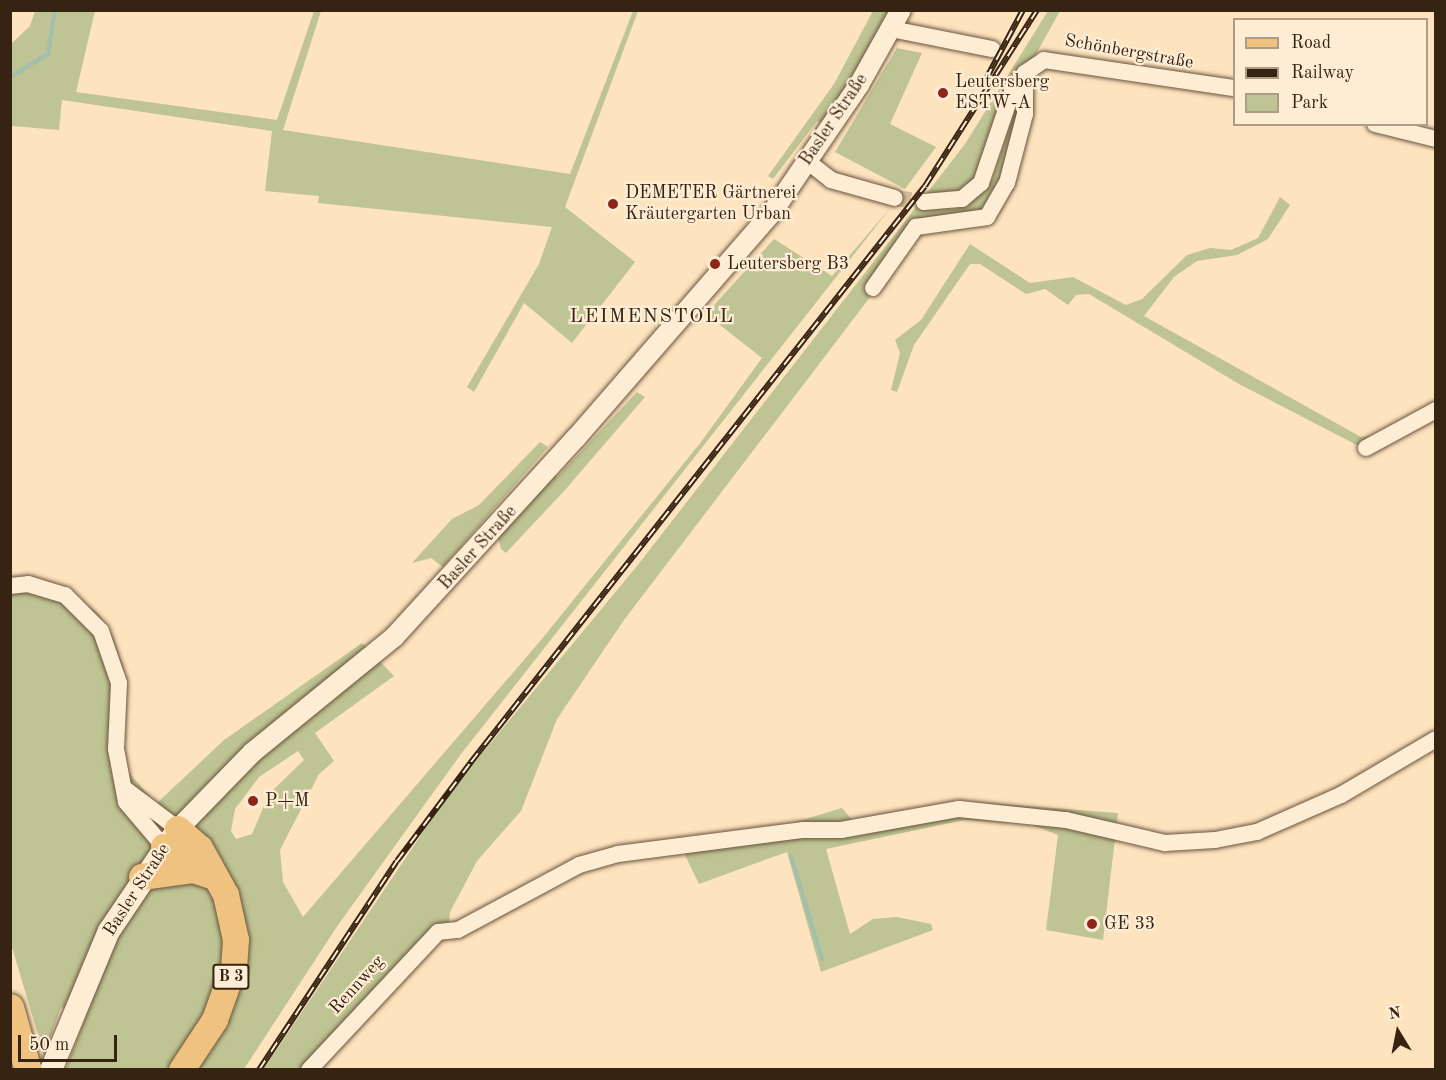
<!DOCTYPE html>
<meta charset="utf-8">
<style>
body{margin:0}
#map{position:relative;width:1446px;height:1080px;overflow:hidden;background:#fee3bf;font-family:"Old Standard TT",serif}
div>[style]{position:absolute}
.green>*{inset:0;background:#bec493}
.stream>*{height:4px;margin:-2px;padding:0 2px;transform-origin:2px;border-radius:2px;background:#a1bfac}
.minor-tunnel>*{height:16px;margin-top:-8px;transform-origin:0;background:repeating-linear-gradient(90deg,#d6bd9c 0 16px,transparent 0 24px)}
.roads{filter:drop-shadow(0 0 2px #69533c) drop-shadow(0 0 2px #69533c)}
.minor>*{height:16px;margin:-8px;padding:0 8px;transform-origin:8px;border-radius:8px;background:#feedd5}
.tertiary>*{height:20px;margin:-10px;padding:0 10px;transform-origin:10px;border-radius:10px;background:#feedd5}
.secondary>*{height:22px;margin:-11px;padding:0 11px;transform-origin:11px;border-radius:11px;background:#feedd5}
.primary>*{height:26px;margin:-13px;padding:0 13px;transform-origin:13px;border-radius:13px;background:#efc280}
.trunk>*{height:27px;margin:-13.5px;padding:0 13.5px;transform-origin:13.5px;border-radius:13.5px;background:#efc280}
.rail>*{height:6px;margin-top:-3px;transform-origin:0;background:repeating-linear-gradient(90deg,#feedd5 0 11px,#372311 0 22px);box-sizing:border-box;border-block:2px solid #372311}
.dots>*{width:16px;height:16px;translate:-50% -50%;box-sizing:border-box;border:3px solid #feedd5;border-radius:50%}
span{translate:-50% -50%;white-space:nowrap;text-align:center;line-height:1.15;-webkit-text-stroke:4.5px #feedd5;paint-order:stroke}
.shield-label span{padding:2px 4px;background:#feedd5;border:2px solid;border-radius:4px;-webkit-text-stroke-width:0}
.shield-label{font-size:16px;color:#372311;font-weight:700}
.street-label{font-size:18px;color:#372311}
.poi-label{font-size:18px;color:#372311}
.left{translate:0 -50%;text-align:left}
.neighbourhood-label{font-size:20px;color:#372311;letter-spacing:1.5px}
.frame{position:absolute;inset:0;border:12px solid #372311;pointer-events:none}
.legend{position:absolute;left:1233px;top:18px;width:195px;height:108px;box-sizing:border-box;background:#feedd5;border:2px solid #ae9c87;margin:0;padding:8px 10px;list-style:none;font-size:18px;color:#372311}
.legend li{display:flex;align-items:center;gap:12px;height:30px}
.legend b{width:30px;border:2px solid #ae9c87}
.north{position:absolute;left:1368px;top:1002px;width:60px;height:60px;-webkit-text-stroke:4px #feedd5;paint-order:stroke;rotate:350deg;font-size:16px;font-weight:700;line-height:24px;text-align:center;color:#372311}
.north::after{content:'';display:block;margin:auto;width:21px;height:27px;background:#372311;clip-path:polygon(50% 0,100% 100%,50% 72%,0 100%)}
.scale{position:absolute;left:18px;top:1035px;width:99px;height:27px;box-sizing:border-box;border:3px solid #372311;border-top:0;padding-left:8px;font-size:18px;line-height:21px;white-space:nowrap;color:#372311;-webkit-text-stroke:4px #feedd5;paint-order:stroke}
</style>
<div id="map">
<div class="green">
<i style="clip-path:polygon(35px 11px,95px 11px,76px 92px,277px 120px,314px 11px,321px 11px,283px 130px,570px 174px,633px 11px,638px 11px,565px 207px,635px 262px,572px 343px,524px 303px,474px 392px,467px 387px,539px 264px,552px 227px,318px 203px,319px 196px,265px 191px,272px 131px,62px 100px,59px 130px,12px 126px,11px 44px,30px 26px)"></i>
<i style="clip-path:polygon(873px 11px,895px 11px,824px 125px,817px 121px,773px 179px,768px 176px,834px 84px)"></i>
<i style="clip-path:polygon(1048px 11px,1060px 11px,1036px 54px,1007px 83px,979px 175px,962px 191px,927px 193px,965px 144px)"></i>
<i style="clip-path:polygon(897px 48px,922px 53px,890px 124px,936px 147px,905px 189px,835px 152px)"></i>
<i style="clip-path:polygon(1021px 93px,1007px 175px,983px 212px,928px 221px,624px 620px,557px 719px,521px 811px,477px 861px,450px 912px,448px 937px,424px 951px,319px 1069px,263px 1070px,450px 792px,637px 566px,917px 206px,955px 209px,972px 201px,992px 180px)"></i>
<i style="clip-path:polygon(1280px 197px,1290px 205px,1268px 239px,1237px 255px,1197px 261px,1174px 277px,1144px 316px,1361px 437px,1381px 436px,1372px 453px,1239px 384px,1089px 294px,1076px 295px,1068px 305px,1045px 289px,1026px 294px,980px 264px,970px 264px,914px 345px,897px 392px,891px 390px,900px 353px,895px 340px,921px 320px,970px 244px,1030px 283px,1073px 277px,1126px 305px,1142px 299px,1187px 255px,1210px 248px,1231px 250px,1258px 238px)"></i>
<i style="clip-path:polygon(evenodd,892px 206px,461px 754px,338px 925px,244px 1069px,66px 1069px,86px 1015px,61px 1007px,44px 1055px,11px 944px,11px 579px,69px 592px,98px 613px,113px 637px,124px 669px,124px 767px,156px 804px,224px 740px,362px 643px,394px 676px,315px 733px,334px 761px,319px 774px,280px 850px,283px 882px,303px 917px,541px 640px,701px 442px,762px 358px,706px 314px,774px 239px,832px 276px,892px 206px,298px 751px,304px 760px,269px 794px,252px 834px,236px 839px,231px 831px,235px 809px,259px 777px,298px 751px)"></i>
<i style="clip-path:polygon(637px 392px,645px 397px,565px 490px,506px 553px,501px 549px,496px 531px,551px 472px,557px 477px)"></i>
<i style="clip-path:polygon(540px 442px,548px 447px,443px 567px,431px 558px,412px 563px,452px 519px,479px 505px)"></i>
<i style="clip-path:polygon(971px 802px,1118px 813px,1103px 940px,1046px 930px,1058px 835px,1030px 824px,964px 820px,826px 849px,850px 934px,873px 919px,897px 917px,931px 924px,933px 930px,821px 972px,787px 852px,699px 884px,678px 841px,766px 831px,842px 808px,855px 823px)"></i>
</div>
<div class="stream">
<i style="left:10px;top:77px;width:44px;rotate:-31.2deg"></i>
<i style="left:48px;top:54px;width:45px;rotate:-81deg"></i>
<i style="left:791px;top:856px;width:108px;rotate:73.2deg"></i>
</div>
<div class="minor-tunnel">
<i style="left:895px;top:198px;width:29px;rotate:8deg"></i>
</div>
<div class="roads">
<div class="minor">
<i style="left:891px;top:29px;width:103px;rotate:11.2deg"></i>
<i style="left:1375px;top:124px;width:63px;rotate:13.8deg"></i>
<i style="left:807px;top:161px;width:31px;rotate:38deg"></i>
<i style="left:831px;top:180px;width:66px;rotate:15.7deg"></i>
<i style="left:924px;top:202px;width:38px;rotate:-5deg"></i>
<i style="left:962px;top:199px;width:25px;rotate:-40deg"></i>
<i style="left:981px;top:183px;width:96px;rotate:-71.2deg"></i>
<i style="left:1012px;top:92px;width:23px;rotate:-56deg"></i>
<i style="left:1025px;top:73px;width:23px;rotate:-34deg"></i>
<i style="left:1044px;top:60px;width:192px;rotate:8.4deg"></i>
<i style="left:873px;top:288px;width:75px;rotate:-54.8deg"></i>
<i style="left:916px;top:227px;width:72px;rotate:-8deg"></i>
<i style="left:987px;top:217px;width:39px;rotate:-60deg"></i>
<i style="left:1007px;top:183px;width:71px;rotate:-75.4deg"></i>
<i style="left:1025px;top:114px;width:41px;rotate:-90deg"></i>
<i style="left:1366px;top:448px;width:80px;rotate:-28.5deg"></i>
<i style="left:10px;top:586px;width:18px;rotate:-6deg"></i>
<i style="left:28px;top:584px;width:39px;rotate:17deg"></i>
<i style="left:65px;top:595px;width:51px;rotate:45deg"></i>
<i style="left:101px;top:631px;width:55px;rotate:70.9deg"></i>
<i style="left:119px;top:683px;width:66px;rotate:92.6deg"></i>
<i style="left:116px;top:749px;width:54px;rotate:79.3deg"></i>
<i style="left:126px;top:802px;width:59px;rotate:49.8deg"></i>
<i style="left:125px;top:789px;width:66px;rotate:37deg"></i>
<i style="left:309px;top:1070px;width:189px;rotate:-46.9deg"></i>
<i style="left:438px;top:932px;width:20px;rotate:-6deg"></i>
<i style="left:458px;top:930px;width:137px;rotate:-28.2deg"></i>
<i style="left:579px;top:865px;width:41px;rotate:-15.8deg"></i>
<i style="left:618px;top:854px;width:187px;rotate:-7.4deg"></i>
<i style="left:803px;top:830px;width:38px"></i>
<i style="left:841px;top:830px;width:120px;rotate:-10.1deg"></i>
<i style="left:959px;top:809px;width:108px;rotate:5.9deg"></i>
<i style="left:1066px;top:820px;width:102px;rotate:13.1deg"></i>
<i style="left:1165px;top:843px;width:50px;rotate:-3.4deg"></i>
<i style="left:1215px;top:840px;width:43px;rotate:-10.8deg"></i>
<i style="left:1257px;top:832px;width:92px;rotate:-23.8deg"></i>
<i style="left:1341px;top:795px;width:110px;rotate:-30.5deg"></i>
</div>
<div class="tertiary">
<i style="left:178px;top:829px;width:107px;rotate:-45.8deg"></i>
<i style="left:253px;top:752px;width:182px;rotate:-39.2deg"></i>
<i style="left:394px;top:637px;width:270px;rotate:-47.6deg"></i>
<i style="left:576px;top:438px;width:297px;rotate:-49deg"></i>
<i style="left:771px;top:214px;width:156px;rotate:-55.7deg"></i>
<i style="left:859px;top:85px;width:86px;rotate:-60.8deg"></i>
</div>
<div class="secondary">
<i style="left:51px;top:1070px;width:151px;rotate:-67.4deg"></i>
<i style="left:109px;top:931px;width:118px;rotate:-56deg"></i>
</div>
<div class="primary">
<i style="left:178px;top:829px;width:29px;rotate:41deg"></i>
<i style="left:200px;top:848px;width:54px;rotate:61deg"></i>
<i style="left:226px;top:895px;width:46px;rotate:77.5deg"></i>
<i style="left:236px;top:940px;width:27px;rotate:94deg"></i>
<i style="left:234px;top:967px;width:56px;rotate:109.7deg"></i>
<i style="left:215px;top:1020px;width:60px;rotate:123.4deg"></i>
<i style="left:164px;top:847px;width:37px;rotate:38deg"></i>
<i style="left:142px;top:877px;width:51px;rotate:-7.8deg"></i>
<i style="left:193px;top:870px;width:23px;rotate:18deg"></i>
</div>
<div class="trunk">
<i style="left:10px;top:1007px;width:66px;rotate:74.1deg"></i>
</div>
</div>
<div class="rail">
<i style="left:986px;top:79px;width:78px;rotate:-61.8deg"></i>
<i style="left:259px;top:1070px;width:250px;rotate:-56.6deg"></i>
<i style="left:397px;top:861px;width:124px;rotate:-53.2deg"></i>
<i style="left:471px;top:762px;width:733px;rotate:-51.76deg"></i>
<i style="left:925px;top:186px;width:209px;rotate:-57.5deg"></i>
</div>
<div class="dots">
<i style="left:943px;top:93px;background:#8f2418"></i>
<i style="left:613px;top:204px;background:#8f2418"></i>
<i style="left:715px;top:264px;background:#8f2418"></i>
<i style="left:253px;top:801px;background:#8f2418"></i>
<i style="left:1092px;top:924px;background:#8f2418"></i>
</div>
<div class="shield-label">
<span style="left:231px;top:977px">B 3</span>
</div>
<div class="street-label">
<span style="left:1129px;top:52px;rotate:10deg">Schönbergstraße</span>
<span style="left:834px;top:120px;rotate:-56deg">Basler Straße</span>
<span style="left:478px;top:548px;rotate:-48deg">Basler Straße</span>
<span style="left:137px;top:890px;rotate:-57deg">Basler Straße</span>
<span style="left:357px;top:985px;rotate:-48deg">Rennweg</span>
</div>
<div class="poi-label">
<span class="left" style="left:955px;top:93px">Leutersberg<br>ESTW-A</span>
<span class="left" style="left:625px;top:204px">DEMETER Gärtnerei<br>Kräutergarten Urban</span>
<span class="left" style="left:727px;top:264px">Leutersberg B3</span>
<span class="left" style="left:265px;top:801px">P+M</span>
<span class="left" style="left:1104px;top:924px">GE 33</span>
</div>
<div class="neighbourhood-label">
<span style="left:652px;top:317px">LEIMENSTOLL</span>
</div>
<div class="frame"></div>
<ul class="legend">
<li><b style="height:8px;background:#efc280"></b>Road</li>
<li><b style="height:8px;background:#372311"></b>Railway</li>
<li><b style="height:16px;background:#bec493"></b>Park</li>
</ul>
<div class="north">N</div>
<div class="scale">50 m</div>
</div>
